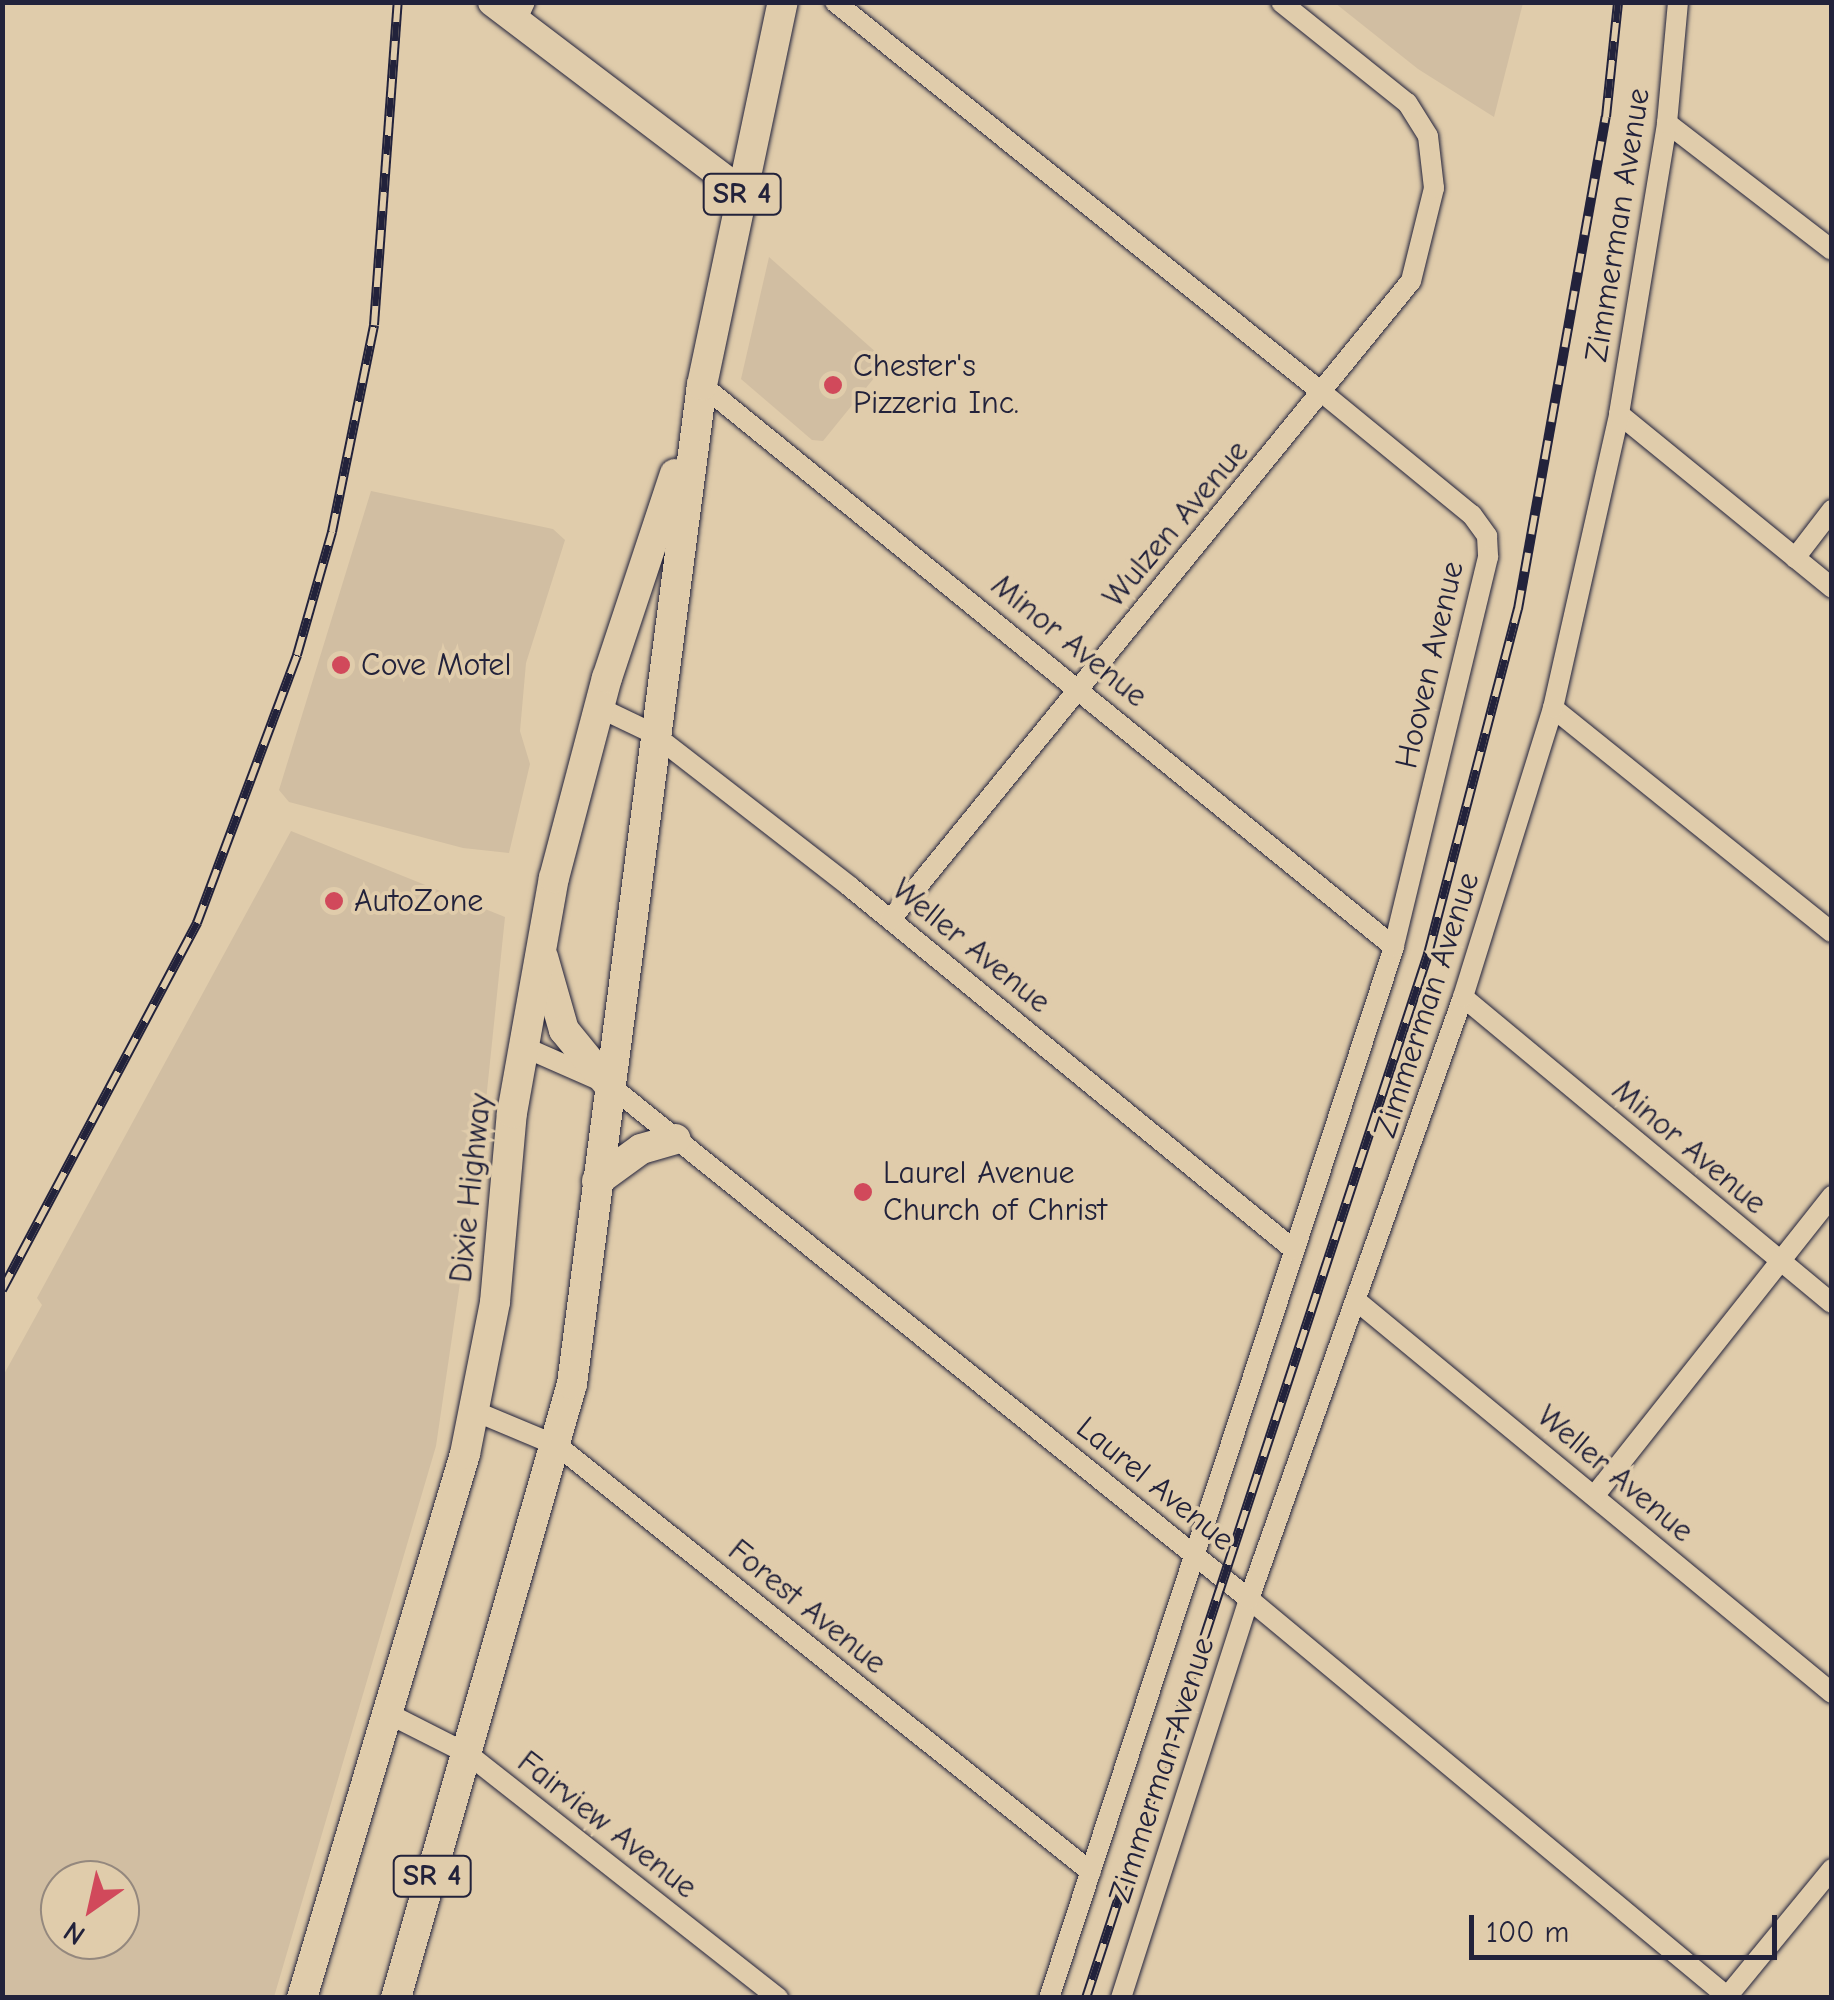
<!DOCTYPE html>
<style>
body{margin:0}
#map{position:relative;width:1834px;height:2000px;overflow:hidden;background:#e0ccab;font-family:"Comic Neue",sans-serif}
div>[style]{position:absolute}
.built>*{inset:0;background:#d1bea2}
.roads{filter:drop-shadow(0 0 2px #22223b) drop-shadow(0 0 2px #22223b)}
.street>*{height:20px;margin:-10px;padding:0 10px;transform-origin:10px;border-radius:10px;background:#e0ccab}
.secondary>*{height:28px;margin:-14px;padding:0 14px;transform-origin:14px;border-radius:14px;background:#e0ccab}
.primary>*{height:30px;margin:-15px;padding:0 15px;transform-origin:15px;border-radius:15px;background:#e0ccab}
.rail>*{height:10px;margin-top:-5px;transform-origin:0;background:repeating-linear-gradient(90deg,#e0ccab 0 19px,#22223b 0 38px);box-sizing:border-box;border-block:2px solid #22223b}
.dots>*{width:28px;height:28px;translate:-50% -50%;box-sizing:border-box;border:5px solid #e0ccab;border-radius:50%}
span{translate:-50% -50%;white-space:nowrap;text-align:center;line-height:1.15;-webkit-text-stroke:8px #e0ccab;paint-order:stroke}
.shield-label span{padding:2px 8px;background:#e0ccab;border:2px solid;border-radius:8px;-webkit-text-stroke-width:0}
.shield-label{font-size:30px;color:#22223b;font-weight:700}
.street-label{font-size:32px;color:#22223b}
.poi-label{font-size:32px;color:#22223b}
.left{translate:0 -50%;text-align:left}
.frame{position:absolute;inset:0;border:5px solid #22223b;pointer-events:none}
.north{position:absolute;left:40px;top:1860px;width:100px;height:100px;box-sizing:border-box;background:#e0ccab;border:2px solid #94887e;border-radius:50%;rotate:214deg;font-size:28px;font-weight:700;line-height:40px;text-align:center;color:#22223b}
.north::after{content:'';display:block;margin:auto;width:35px;height:45px;background:#d1495b;clip-path:polygon(50% 0,100% 100%,50% 72%,0 100%)}
.scale{position:absolute;left:1469px;top:1915px;width:308px;height:45px;box-sizing:border-box;border:5px solid #22223b;border-top:0;padding-left:12px;font-size:30px;line-height:35px;white-space:nowrap;color:#22223b;-webkit-text-stroke:8px #e0ccab;paint-order:stroke}
</style>
<div id="map">
<div class="built">
<i style="clip-path:polygon(1335px 3px,1523px 3px,1494px 117px,1418px 69px)"></i>
<i style="clip-path:polygon(769px 257px,887px 362px,823px 441px,812px 440px,741px 379px)"></i>
<i style="clip-path:polygon(371px 491px,553px 529px,565px 540px,526px 663px,520px 731px,530px 764px,509px 853px,463px 848px,289px 802px,279px 790px)"></i>
<i style="clip-path:polygon(evenodd,291px 831px,505px 917px,484px 1120px,436px 1446px,274px 1997px,3px 1997px,3px 1376px,42px 1305px,37px 1298px,291px 831px,60px 1880px,120px 1880px,120px 1940px,60px 1940px,60px 1880px)"></i>
</div>
<div class="roads">
<div class="street">
<i style="left:835px;top:2px;width:627px;rotate:38.72deg"></i>
<i style="left:1324px;top:394px;width:191px;rotate:39.3deg"></i>
<i style="left:1472px;top:515px;width:26px;rotate:54deg"></i>
<i style="left:1487px;top:536px;width:21px;rotate:87deg"></i>
<i style="left:1488px;top:557px;width:401px;rotate:103.6deg"></i>
<i style="left:1394px;top:947px;width:1106px;rotate:108.17deg"></i>
<i style="left:516px;top:21px;width:21px;rotate:-65deg"></i>
<i style="left:1667px;top:123px;width:208px;rotate:37.6deg"></i>
<i style="left:702px;top:385px;width:891px;rotate:39.08deg"></i>
<i style="left:1619px;top:414px;width:275px;rotate:39.2deg"></i>
<i style="left:1795px;top:558px;width:61px;rotate:-52.4deg"></i>
<i style="left:598px;top:707px;width:60px;rotate:25.7deg"></i>
<i style="left:652px;top:733px;width:249px;rotate:37.8deg"></i>
<i style="left:849px;top:886px;width:574px;rotate:39.27deg"></i>
<i style="left:1553px;top:708px;width:358px;rotate:38.8deg"></i>
<i style="left:891px;top:919px;width:823px;rotate:-50.82deg"></i>
<i style="left:1411px;top:281px;width:96px;rotate:-76.1deg"></i>
<i style="left:1434px;top:188px;width:52px;rotate:-96.6deg"></i>
<i style="left:1428px;top:136px;width:39px;rotate:-122deg"></i>
<i style="left:1407px;top:103px;width:161px;rotate:-141.3deg"></i>
<i style="left:1463px;top:997px;width:479px;rotate:39.7deg"></i>
<i style="left:524px;top:1047px;width:92px;rotate:23.8deg"></i>
<i style="left:608px;top:1084px;width:822px;rotate:38.78deg"></i>
<i style="left:1249px;top:1599px;width:624px;rotate:39.74deg"></i>
<i style="left:1358px;top:1302px;width:614px;rotate:39.52deg"></i>
<i style="left:472px;top:1410px;width:93px;rotate:22.7deg"></i>
<i style="left:558px;top:1446px;width:682px;rotate:38.63deg"></i>
<i style="left:1595px;top:1495px;width:382px;rotate:-51.6deg"></i>
<i style="left:391px;top:1715px;width:86px;rotate:26.9deg"></i>
<i style="left:468px;top:1754px;width:395px;rotate:38.2deg"></i>
<i style="left:1121px;top:1998px;width:419px;rotate:-72.2deg"></i>
<i style="left:1249px;top:1599px;width:639px;rotate:-70.43deg"></i>
<i style="left:1463px;top:997px;width:303px;rotate:-72.7deg"></i>
<i style="left:1553px;top:708px;width:301px;rotate:-77.3deg"></i>
<i style="left:1619px;top:414px;width:295px;rotate:-80.6deg"></i>
<i style="left:1667px;top:123px;width:121px;rotate:-84.8deg"></i>
<i style="left:1726px;top:1998px;width:167px;rotate:-50.6deg"></i>
</div>
<div class="secondary">
<i style="left:492px;top:2px;width:314px;rotate:37.2deg"></i>
</div>
<div class="primary">
<i style="left:543px;top:957px;width:76px;rotate:74deg"></i>
<i style="left:564px;top:1030px;width:70px;rotate:50.8deg"></i>
<i style="left:597px;top:1181px;width:54px;rotate:-36deg"></i>
<i style="left:641px;top:1149px;width:36px;rotate:-16deg"></i>
<i style="left:302px;top:1998px;width:568px;rotate:-73.32deg"></i>
<i style="left:465px;top:1454px;width:155px;rotate:-78.8deg"></i>
<i style="left:495px;top:1302px;width:190px;rotate:-84.9deg"></i>
<i style="left:512px;top:1113px;width:239px;rotate:-79.9deg"></i>
<i style="left:554px;top:878px;width:207px;rotate:-75.2deg"></i>
<i style="left:607px;top:678px;width:215px;rotate:-71.6deg"></i>
<i style="left:396px;top:1998px;width:639px;rotate:-74.01deg"></i>
<i style="left:572px;top:1384px;width:1007px;rotate:-82.59deg"></i>
<i style="left:702px;top:385px;width:391px;rotate:-78.1deg"></i>
</div>
</div>
<div class="rail">
<i style="left:2px;top:1290px;width:416px;rotate:-62deg"></i>
<i style="left:197px;top:923px;width:286px;rotate:-69.5deg"></i>
<i style="left:297px;top:655px;width:128px;rotate:-74.1deg"></i>
<i style="left:332px;top:532px;width:211px;rotate:-78.5deg"></i>
<i style="left:374px;top:325px;width:324px;rotate:-85.8deg"></i>
<i style="left:1086px;top:1998px;width:1099px;rotate:-71.86deg"></i>
<i style="left:1428px;top:954px;width:357px;rotate:-75.4deg"></i>
<i style="left:1518px;top:609px;width:500px;rotate:-79.9deg"></i>
<i style="left:1606px;top:117px;width:116px;rotate:-84deg"></i>
</div>
<div class="dots">
<i style="left:833px;top:385px;background:#d1495b"></i>
<i style="left:341px;top:665px;background:#d1495b"></i>
<i style="left:334px;top:901px;background:#d1495b"></i>
<i style="left:863px;top:1192px;background:#d1495b"></i>
</div>
<div class="shield-label">
<span style="left:742px;top:194px">SR 4</span>
<span style="left:432px;top:1876px">SR 4</span>
</div>
<div class="street-label">
<span style="left:1618px;top:225px;rotate:-81deg">Zimmerman Avenue</span>
<span style="left:1176px;top:524px;rotate:-50deg">Wulzen Avenue</span>
<span style="left:1069px;top:641px;rotate:39deg">Minor Avenue</span>
<span style="left:1430px;top:665px;rotate:-77deg">Hooven Avenue</span>
<span style="left:971px;top:946px;rotate:39deg">Weller Avenue</span>
<span style="left:1427px;top:1005px;rotate:-72deg">Zimmerman Avenue</span>
<span style="left:1689px;top:1147px;rotate:40deg">Minor Avenue</span>
<span style="left:471px;top:1188px;rotate:-84deg">Dixie Highway</span>
<span style="left:1615px;top:1474px;rotate:40deg">Weller Avenue</span>
<span style="left:1155px;top:1484px;rotate:39deg">Laurel Avenue</span>
<span style="left:807px;top:1607px;rotate:39deg">Forest Avenue</span>
<span style="left:1162px;top:1770px;rotate:-72deg">Zimmerman Avenue</span>
<span style="left:607px;top:1825px;rotate:38deg">Fairview Avenue</span>
</div>
<div class="poi-label">
<span class="left" style="left:853px;top:385px">Chester's<br>Pizzeria Inc.</span>
<span class="left" style="left:361px;top:665px">Cove Motel</span>
<span class="left" style="left:354px;top:901px">AutoZone</span>
<span class="left" style="left:883px;top:1192px">Laurel Avenue<br>Church of Christ</span>
</div>
<div class="frame"></div>
<div class="north">N</div>
<div class="scale">100 m</div>
</div>
